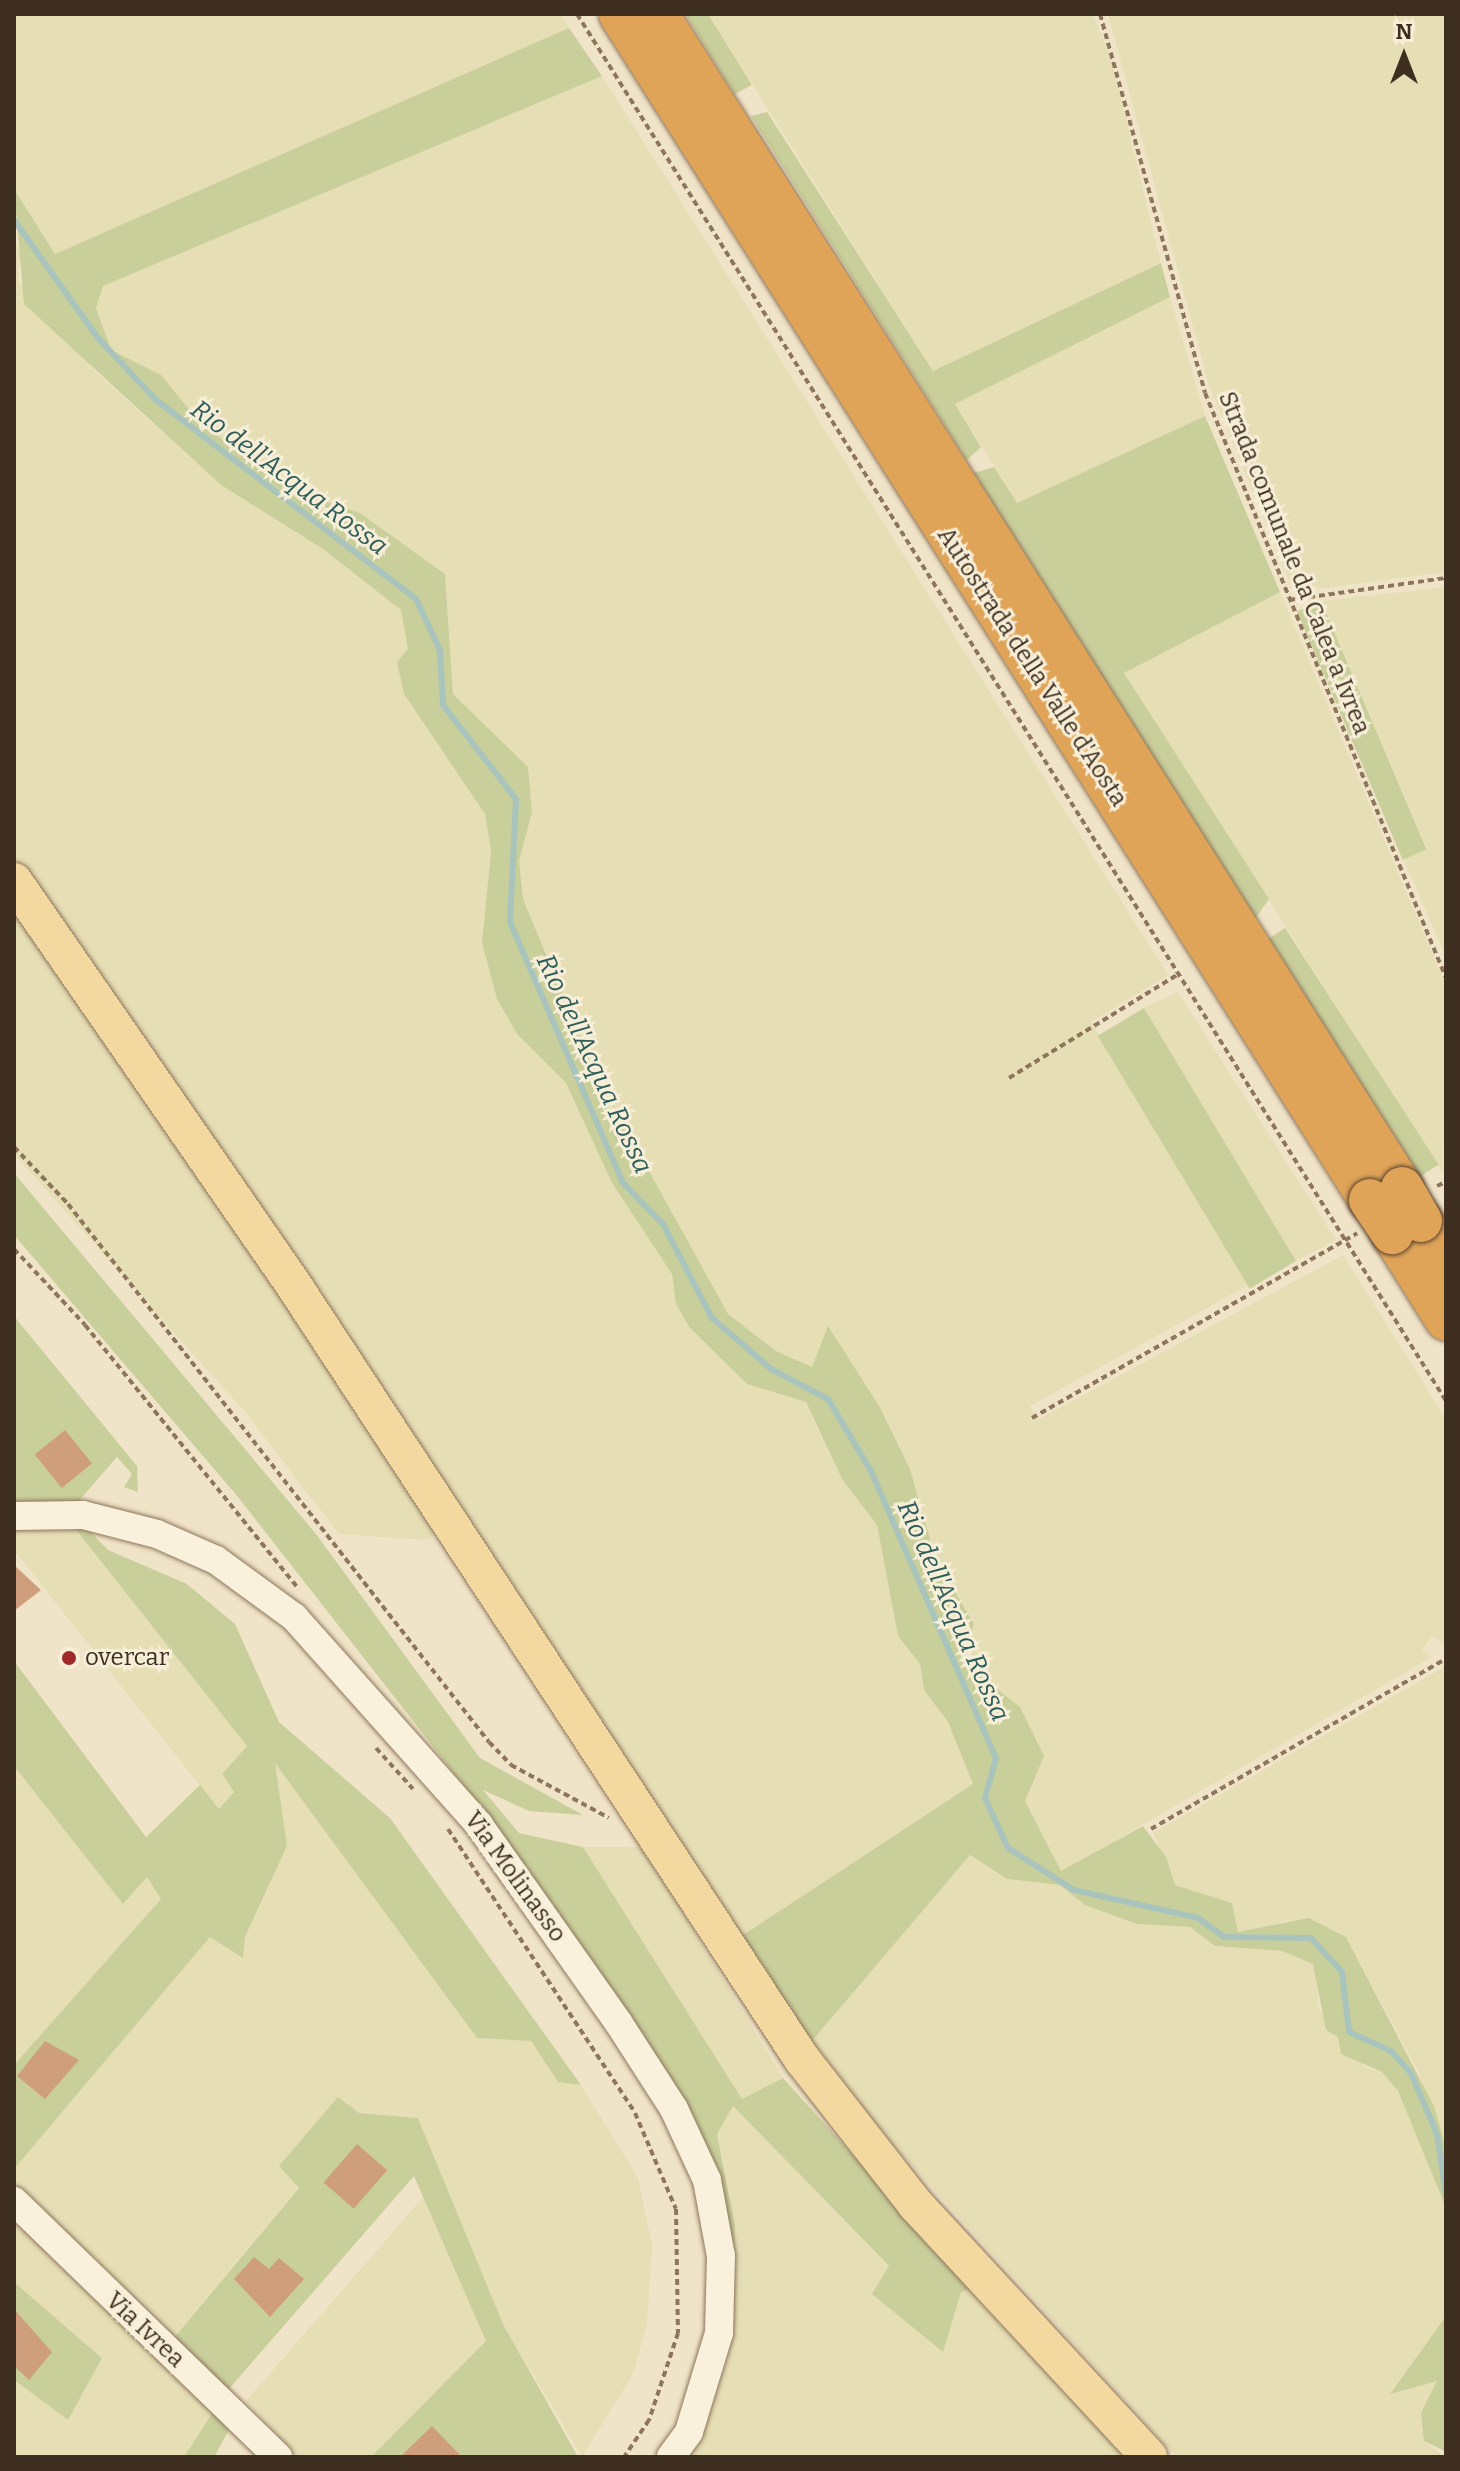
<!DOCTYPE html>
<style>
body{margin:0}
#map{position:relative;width:1460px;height:2471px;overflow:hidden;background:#f0e4c8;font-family:Bitter,serif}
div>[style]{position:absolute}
.farmland>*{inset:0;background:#e6deb5}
.green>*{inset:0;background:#c9cf9b;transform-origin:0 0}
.stream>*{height:6px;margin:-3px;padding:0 3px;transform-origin:3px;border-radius:3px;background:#a9c4bc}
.building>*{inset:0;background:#cf9f7d;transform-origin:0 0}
.path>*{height:4px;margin-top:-2px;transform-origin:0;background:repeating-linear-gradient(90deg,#8d765c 0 6px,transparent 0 10px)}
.roads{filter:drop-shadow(0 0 2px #8d765c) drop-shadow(0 0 2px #8d765c)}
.minor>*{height:28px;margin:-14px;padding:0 14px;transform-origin:14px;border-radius:14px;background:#faf1dc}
.major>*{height:36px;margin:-18px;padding:0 18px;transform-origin:18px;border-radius:18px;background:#f3d9a0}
.highway>*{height:42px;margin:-21px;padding:0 21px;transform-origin:21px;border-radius:21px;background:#e0a458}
.bridges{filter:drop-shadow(0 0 2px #5b4430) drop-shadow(0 0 2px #5b4430)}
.highway-bridge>*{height:42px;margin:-21px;padding:0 21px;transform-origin:21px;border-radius:21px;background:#e0a458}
.dots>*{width:22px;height:22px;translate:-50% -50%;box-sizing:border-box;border:4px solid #f7eed8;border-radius:50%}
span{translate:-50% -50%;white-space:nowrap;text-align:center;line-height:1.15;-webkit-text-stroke:6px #f7eed8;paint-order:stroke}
.street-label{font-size:24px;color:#3d2e20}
.poi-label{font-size:24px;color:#3d2e20}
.left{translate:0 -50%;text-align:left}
.water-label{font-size:26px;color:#2f5d5a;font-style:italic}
.frame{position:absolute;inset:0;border:16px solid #3d2e20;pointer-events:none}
.north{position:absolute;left:1364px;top:16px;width:80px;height:80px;-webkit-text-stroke:6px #f7eed8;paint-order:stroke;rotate:0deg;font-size:22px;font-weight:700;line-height:32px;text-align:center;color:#3d2e20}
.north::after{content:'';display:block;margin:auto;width:28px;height:36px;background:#3d2e20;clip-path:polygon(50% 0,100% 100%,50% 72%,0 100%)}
</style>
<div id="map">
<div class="farmland">
<i style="clip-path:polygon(14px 14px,561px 14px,569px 28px,55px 254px,14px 189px)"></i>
<i style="clip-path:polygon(708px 14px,1093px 14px,1111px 58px,1161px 263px,933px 371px)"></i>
<i style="clip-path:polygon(1108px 14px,1446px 14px,1446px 572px,1294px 592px,1209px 385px)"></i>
<i style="clip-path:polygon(602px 76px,1168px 975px,1091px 1022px,1250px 1284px,1030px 1406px,1039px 1419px,1343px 1255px,1446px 1419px,1446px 1644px,1432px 1636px,1422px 1650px,1432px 1657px,1061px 1872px,1025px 1801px,1020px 1707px,959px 1660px,974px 1624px,936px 1560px,910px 1469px,829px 1327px,813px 1367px,776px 1351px,728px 1314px,595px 1073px,523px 899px,519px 861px,532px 812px,528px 767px,453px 694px,445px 574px,360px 513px,304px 494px,201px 424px,161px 376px,111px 351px,96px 308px,103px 286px)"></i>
<i style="clip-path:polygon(14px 243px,21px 250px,18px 280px,96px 372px,221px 485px,323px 549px,401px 610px,409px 649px,404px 694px,485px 814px,491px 851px,482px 943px,497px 999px,517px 1034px,566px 1083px,612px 1183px,672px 1274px,676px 1304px,690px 1328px,747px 1384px,805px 1402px,842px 1479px,877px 1525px,898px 1636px,920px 1664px,924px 1690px,948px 1722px,973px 1784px,737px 1939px,461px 1505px,14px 857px)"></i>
<i style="clip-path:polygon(1170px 297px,1205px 416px,1017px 503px,955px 404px)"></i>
<i style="clip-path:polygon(1446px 587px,1446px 957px,1403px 858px,1427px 849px,1321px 601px)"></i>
<i style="clip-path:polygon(1280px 592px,1446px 986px,1443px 1174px,1124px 673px)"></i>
<i style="clip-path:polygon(14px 905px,440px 1530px,427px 1540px,339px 1534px,246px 1413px,14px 1154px)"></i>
<i style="clip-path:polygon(1178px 992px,1336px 1240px,1296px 1261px,1144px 1008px)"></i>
<i style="clip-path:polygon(14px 1524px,73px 1526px,247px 1746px,222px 1773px,234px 1792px,219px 1810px,14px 1550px)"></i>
<i style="clip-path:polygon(1446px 1666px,1446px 2148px,1419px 2073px,1346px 1937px,1284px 1921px,1263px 1933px,1238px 1932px,1232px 1903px,1175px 1885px,1153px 1833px)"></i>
<i style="clip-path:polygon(274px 1761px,477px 2038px,531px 2040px,558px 2082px,581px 2085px,638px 2178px,652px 2245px,647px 2324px,633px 2374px,582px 2457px,503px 2324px,418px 2118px,359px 2113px,338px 2097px,299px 2187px,173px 2338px,14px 2183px,14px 2169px,210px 1937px,243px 1958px,245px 1937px,287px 1846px)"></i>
<i style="clip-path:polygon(14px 1766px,123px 1903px,147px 1876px,161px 1899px,14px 2065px)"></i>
<i style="clip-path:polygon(583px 1847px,643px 1847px,783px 2078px,742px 2099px)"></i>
<i style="clip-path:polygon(969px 1855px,1007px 1879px,1060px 1885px,1136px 1924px,1190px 1927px,1215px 1946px,1282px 1951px,1313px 1964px,1320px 1982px,1317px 2006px,1365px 2067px,1382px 2072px,1398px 2091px,1446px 2208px,1446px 2316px,1391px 2392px,1437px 2381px,1424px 2441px,1446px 2457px,1177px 2457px,806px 2048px)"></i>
<i style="clip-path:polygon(733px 2106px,889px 2267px,872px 2294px,973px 2288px,1124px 2457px,685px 2457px,726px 2362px,733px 2280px,730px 2192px,717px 2134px)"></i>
<i style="clip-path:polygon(426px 2194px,486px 2342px,371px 2457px,298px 2457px,246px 2401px)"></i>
<i style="clip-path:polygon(14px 2218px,213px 2412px,184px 2457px,14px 2457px,14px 2380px,68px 2420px,102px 2358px,14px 2282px)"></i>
</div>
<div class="green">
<i style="clip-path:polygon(685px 14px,708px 14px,752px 85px,735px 94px)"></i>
<i style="clip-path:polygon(569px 28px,602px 76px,103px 286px,96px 308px,111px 350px,161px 375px,201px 424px,254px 461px,304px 494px,360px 513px,445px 574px,453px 694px,528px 767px,532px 812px,519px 861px,523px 899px,595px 1073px,728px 1314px,776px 1351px,812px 1367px,828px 1326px,879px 1406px,910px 1469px,936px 1560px,974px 1624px,960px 1660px,1020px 1707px,1044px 1756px,1025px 1801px,1061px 1871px,1143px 1826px,1166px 1857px,1175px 1885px,1232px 1903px,1238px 1932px,1309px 1918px,1346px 1937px,1434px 2106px,1446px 2148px,1446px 2208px,1398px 2091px,1382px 2072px,1341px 2054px,1338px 2037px,1326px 2030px,1313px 1964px,1282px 1951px,1215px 1946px,1190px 1927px,1137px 1924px,1085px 1905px,1060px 1885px,1007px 1879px,970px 1855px,806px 2048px,737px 1939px,973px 1784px,948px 1722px,924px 1690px,920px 1664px,898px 1636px,877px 1525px,842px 1479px,806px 1402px,747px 1384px,690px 1328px,676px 1304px,672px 1274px,612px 1183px,566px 1083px,517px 1034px,497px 999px,482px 943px,491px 851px,485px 814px,404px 694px,397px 662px,408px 649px,401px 610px,323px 549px,221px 485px,24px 304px,14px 189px,55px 254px)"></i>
<i style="clip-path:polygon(767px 112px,933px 371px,1161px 263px,1170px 297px,955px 404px,981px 447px,967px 460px,751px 116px)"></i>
<i style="clip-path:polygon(1205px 416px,1280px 592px,1124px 673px,1269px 899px,1255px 919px,974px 473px,994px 467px,1017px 503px)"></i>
<i style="left:1321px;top:601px;width:270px;height:26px;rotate:67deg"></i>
<i style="left:1285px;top:928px;width:282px;height:23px;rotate:57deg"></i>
<i style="left:1144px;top:1008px;width:295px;height:54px;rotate:59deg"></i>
<i style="clip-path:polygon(14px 1173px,316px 1534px,480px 1758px,583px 1815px,529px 1811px,483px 1790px,519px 1833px,583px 1847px,742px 2099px,783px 2078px,973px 2288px,961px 2292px,943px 2352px,872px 2294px,889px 2266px,733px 2106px,717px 2134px,735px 2226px,733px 2280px,730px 2229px,485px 1813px,238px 1497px,14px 1235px)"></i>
<i style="clip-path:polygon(14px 1316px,137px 1466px,138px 1492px,124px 1487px,132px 1474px,117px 1457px,71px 1510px,14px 1503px)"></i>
<i style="clip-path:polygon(82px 1523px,108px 1550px,187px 1584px,235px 1624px,279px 1722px,390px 1818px,581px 2085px,558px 2082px,531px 2041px,477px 2038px,275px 1763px,287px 1846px,245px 1937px,243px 1958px,210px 1937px,14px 2169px,14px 2065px,161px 1899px,147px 1877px,123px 1904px,14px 1766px,14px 1661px,146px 1837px,200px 1785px,219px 1809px,234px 1792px,222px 1774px,247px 1746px,73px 1526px)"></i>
<i style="clip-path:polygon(338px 2097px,359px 2113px,418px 2118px,503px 2324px,578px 2457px,371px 2457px,486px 2341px,414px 2176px,228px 2390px,173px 2339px,299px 2188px,279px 2166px)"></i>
<i style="clip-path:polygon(14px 2282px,102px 2358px,68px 2420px,14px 2380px)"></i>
<i style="clip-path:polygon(1446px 2316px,1446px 2452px,1424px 2441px,1421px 2413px,1437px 2381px,1390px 2394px)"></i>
<i style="clip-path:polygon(213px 2412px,229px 2430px,214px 2457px,184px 2457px)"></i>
</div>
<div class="stream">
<i style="left:14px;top:220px;width:143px;rotate:54.6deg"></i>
<i style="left:97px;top:337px;width:86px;rotate:46.9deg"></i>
<i style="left:156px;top:400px;width:327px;rotate:37.4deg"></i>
<i style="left:416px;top:599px;width:56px;rotate:64.8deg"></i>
<i style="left:440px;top:650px;width:55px;rotate:86.9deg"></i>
<i style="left:443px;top:705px;width:119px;rotate:52.2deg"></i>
<i style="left:516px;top:799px;width:123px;rotate:92.8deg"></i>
<i style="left:510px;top:922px;width:284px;rotate:66.6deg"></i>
<i style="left:623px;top:1183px;width:57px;rotate:45.7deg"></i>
<i style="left:663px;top:1224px;width:106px;rotate:62.5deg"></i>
<i style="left:712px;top:1318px;width:78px;rotate:40.8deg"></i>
<i style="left:771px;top:1369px;width:64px;rotate:27.8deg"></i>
<i style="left:828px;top:1399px;width:84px;rotate:59.2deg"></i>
<i style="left:871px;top:1471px;width:313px;rotate:66.5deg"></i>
<i style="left:996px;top:1758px;width:41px;rotate:105.4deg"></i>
<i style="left:985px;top:1798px;width:55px;rotate:65.3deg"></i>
<i style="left:1008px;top:1848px;width:78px;rotate:32.5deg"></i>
<i style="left:1074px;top:1890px;width:127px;rotate:12.7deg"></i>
<i style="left:1198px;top:1918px;width:32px;rotate:36deg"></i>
<i style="left:1224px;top:1937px;width:87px;rotate:0.7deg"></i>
<i style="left:1311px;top:1938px;width:46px;rotate:47.6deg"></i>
<i style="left:1342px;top:1972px;width:60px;rotate:83.3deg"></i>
<i style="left:1349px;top:2032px;width:46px;rotate:24.3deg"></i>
<i style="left:1391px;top:2051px;width:30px;rotate:48deg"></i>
<i style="left:1411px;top:2073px;width:66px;rotate:66.9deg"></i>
<i style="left:1437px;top:2134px;width:63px;rotate:81.7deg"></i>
</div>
<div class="building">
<i style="left:65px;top:1430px;width:43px;height:39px;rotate:51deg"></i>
<i style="clip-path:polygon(14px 1565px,41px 1590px,14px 1611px)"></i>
<i style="clip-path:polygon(45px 2041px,79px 2060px,45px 2099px,17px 2076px)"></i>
<i style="left:357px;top:2144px;width:40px;height:51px;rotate:41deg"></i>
<i style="clip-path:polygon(254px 2257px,269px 2269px,279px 2258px,304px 2279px,270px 2317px,234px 2279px)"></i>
<i style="clip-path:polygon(14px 2309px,52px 2352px,29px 2380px,14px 2366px)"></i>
<i style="clip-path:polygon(432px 2426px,462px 2457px,400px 2457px)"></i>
</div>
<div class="path">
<i style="left:577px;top:14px;width:1637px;rotate:57.93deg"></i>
<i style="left:1100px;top:14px;width:393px;rotate:74.5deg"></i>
<i style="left:1205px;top:393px;width:633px;rotate:67.61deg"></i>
<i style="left:1289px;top:600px;width:159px;rotate:-8deg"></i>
<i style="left:1009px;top:1078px;width:197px;rotate:-31.5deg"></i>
<i style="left:14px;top:1147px;width:79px;rotate:46.5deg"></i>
<i style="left:68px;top:1204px;width:683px;rotate:51.96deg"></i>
<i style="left:489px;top:1742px;width:32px;rotate:46deg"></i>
<i style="left:511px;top:1765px;width:111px;rotate:28.4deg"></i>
<i style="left:1437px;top:1186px;width:10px;rotate:-24deg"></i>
<i style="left:14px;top:1249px;width:104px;rotate:46.9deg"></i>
<i style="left:85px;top:1325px;width:340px;rotate:51deg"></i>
<i style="left:1032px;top:1418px;width:374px;rotate:-29.6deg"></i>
<i style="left:376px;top:1748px;width:55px;rotate:47.9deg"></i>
<i style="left:448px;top:1829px;width:340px;rotate:56.6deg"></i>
<i style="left:635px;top:2113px;width:104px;rotate:66.9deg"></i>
<i style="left:676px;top:2209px;width:124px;rotate:89.1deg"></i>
<i style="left:678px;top:2333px;width:92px;rotate:108.4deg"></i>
<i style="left:649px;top:2420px;width:45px;rotate:124deg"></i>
<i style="left:1151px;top:1829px;width:340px;rotate:-30deg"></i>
</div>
<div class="roads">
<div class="minor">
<i style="left:14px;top:1516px;width:69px;rotate:-0.8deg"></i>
<i style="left:83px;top:1515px;width:76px;rotate:14.4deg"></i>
<i style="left:157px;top:1534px;width:64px;rotate:23.8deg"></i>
<i style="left:216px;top:1560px;width:97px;rotate:36.2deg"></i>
<i style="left:294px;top:1617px;width:278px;rotate:48.3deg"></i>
<i style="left:479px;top:1825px;width:241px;rotate:54.8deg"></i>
<i style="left:618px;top:2022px;width:103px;rotate:57.2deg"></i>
<i style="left:674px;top:2109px;width:78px;rotate:65.1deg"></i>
<i style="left:707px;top:2180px;width:77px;rotate:79.6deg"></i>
<i style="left:721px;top:2256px;width:77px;rotate:91.5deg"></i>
<i style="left:719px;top:2333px;width:103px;rotate:106.9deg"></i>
<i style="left:689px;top:2432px;width:31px;rotate:126deg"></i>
<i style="left:14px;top:2201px;width:368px;rotate:44.1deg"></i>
</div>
<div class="major">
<i style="left:14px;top:881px;width:494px;rotate:55.3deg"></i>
<i style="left:295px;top:1287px;width:924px;rotate:56.71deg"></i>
<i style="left:802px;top:2059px;width:185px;rotate:52deg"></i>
<i style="left:916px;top:2205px;width:343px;rotate:47.2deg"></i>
</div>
<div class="highway">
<i style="left:620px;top:14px;width:1403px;rotate:57.69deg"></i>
<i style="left:657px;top:14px;width:1390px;rotate:57.6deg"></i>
<i style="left:1421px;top:1221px;width:46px;rotate:57.3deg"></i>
<i style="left:1392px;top:1233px;width:102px;rotate:57.9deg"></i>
</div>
</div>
<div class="bridges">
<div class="highway-bridge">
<i style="left:1402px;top:1188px;width:38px;rotate:60deg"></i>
<i style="left:1370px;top:1200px;width:40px;rotate:56deg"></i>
</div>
</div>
<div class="dots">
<i style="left:69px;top:1658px;background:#9e2a2b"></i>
</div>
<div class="street-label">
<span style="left:1294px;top:563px;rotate:68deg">Strada comunale da Calea a Ivrea</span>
<span style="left:1032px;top:667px;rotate:57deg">Autostrada della Valle d'Aosta</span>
<span style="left:515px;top:1877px;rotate:54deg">Via Molinasso</span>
<span style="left:145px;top:2330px;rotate:43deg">Via Ivrea</span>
</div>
<div class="poi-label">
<span class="left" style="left:85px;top:1658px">overcar</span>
</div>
<div class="water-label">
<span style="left:289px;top:478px;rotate:37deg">Rio dell'Acqua Rossa</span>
<span style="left:594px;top:1064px;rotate:65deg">Rio dell'Acqua Rossa</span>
<span style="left:953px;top:1611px;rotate:66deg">Rio dell'Acqua Rossa</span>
</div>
<div class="frame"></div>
<div class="north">N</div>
</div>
